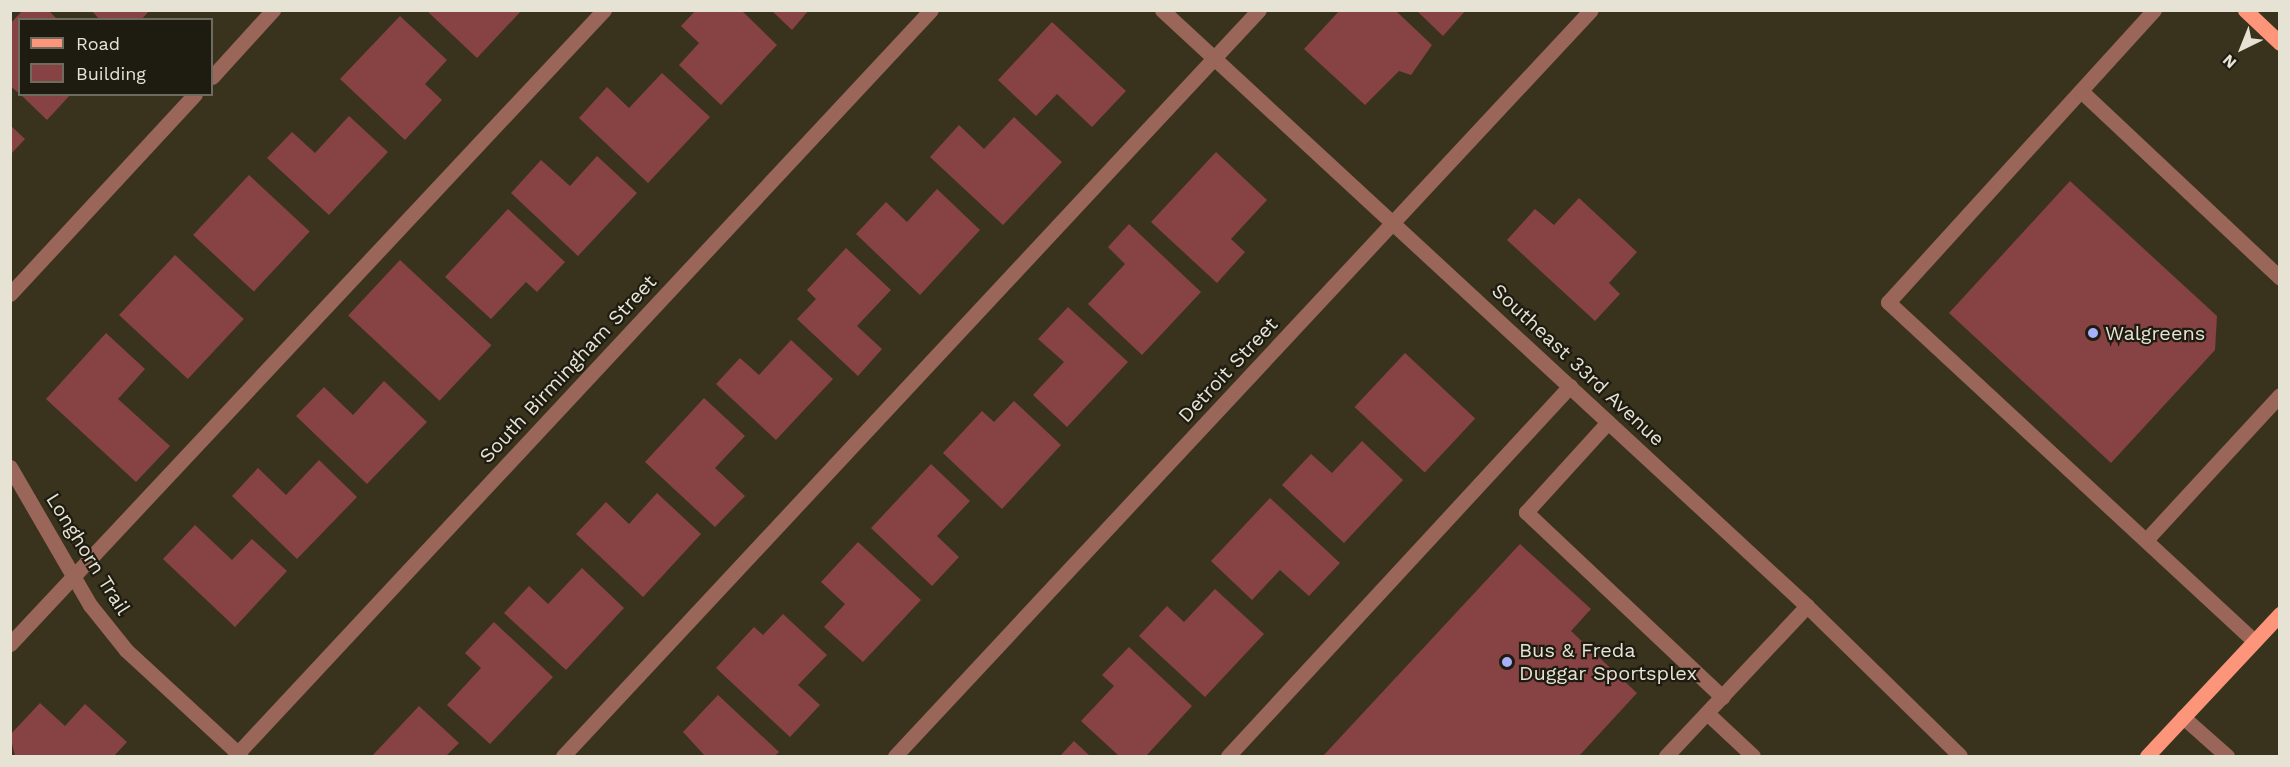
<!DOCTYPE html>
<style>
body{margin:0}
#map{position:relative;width:2290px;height:767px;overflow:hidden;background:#39331d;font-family:"Work Sans",sans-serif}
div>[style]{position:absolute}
.building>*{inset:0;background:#874243;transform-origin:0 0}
.minor>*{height:15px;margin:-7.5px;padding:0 7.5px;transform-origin:7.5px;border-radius:7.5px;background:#996659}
.major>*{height:15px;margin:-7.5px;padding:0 7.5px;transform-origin:7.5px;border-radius:7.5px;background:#fd957b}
.dots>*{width:16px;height:16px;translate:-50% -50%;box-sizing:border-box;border:3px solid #1e1b11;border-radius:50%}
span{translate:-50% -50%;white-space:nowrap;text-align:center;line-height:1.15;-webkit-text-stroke:4.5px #1e1b11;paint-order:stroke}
.poi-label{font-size:20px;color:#e6e3d5}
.left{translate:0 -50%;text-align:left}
.street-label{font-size:20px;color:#e6e3d5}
.frame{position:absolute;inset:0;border:12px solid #e6e3d5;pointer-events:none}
.legend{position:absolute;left:18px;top:18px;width:195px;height:78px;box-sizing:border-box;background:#1e1b11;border:2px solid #6e6b5f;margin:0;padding:8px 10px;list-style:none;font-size:18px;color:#e6e3d5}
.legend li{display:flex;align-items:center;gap:12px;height:30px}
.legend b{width:30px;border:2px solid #6e6b5f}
.north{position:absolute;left:2212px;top:18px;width:60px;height:60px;-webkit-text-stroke:4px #1e1b11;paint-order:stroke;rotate:223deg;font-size:16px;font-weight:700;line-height:24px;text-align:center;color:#e6e3d5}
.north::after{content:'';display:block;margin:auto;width:21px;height:27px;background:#e6e3d5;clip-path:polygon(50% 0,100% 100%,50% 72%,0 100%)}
</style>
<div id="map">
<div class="building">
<i style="clip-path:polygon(23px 10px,48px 10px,58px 20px,20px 20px,20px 94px,10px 86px,10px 24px)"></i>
<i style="clip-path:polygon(91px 10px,150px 10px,141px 20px,100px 20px)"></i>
<i style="clip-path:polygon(426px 10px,522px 10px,477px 58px)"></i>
<i style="clip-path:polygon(696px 10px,741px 10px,777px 45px,721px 105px,679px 65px,699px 43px,681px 26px)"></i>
<i style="clip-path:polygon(771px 10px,809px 10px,792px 30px)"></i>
<i style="clip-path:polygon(1340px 10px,1395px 10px,1432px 45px,1411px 75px,1399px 71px,1365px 105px,1304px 49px)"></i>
<i style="clip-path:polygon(1416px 10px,1466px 10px,1443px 36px)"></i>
<i style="clip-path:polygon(400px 16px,447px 60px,425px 84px,442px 100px,405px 140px,340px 79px)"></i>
<i style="clip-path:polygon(1052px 22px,1126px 91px,1092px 127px,1057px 94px,1036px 116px,998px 80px)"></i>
<i style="clip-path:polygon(662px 73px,710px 117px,648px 183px,579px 118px,607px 87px,629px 108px)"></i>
<i style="clip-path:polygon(20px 94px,71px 94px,47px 120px)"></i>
<i style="clip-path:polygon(349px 116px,388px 152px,329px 215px,267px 158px,292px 132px,315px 153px)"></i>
<i style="clip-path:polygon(1014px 117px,1062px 162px,1003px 225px,930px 157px,959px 125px,984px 149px)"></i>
<i style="clip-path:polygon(10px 125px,25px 139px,10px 155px)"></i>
<i style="clip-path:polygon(1216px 152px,1267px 200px,1231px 239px,1245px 252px,1217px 283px,1151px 222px)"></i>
<i style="clip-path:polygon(597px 156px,637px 193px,578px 256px,511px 193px,541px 160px,570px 186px)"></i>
<i style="left:249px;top:175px;width:83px;height:82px;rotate:43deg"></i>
<i style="clip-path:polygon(2070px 181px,2217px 316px,2215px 350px,2111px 463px,1949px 313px)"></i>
<i style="clip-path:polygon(937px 189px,980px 230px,920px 295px,856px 234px,886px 202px,907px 222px)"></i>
<i style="clip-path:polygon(1579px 198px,1637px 252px,1609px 283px,1620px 294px,1595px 321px,1507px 240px,1535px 209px,1554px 225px)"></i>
<i style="clip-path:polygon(508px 209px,565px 262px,537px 292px,526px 282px,491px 319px,445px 277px)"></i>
<i style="clip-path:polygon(1129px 224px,1201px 292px,1142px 355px,1088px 304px,1125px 264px,1108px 247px)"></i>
<i style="clip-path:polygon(846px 248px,891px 290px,857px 326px,882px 349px,858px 376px,797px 319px,816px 299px,807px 290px)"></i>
<i style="left:175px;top:255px;width:94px;height:82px;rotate:43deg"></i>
<i style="left:400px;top:260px;width:125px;height:76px;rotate:43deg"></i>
<i style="clip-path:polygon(1068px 307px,1128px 362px,1067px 427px,1033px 395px,1064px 362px,1038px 339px)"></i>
<i style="clip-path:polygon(106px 333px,145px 369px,118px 399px,170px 446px,136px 482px,46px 399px)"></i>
<i style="clip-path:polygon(791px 340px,833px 379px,776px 440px,716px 384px,740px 358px,759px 375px)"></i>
<i style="left:1405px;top:353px;width:96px;height:74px;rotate:43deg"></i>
<i style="clip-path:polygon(384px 381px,427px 422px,367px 484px,296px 416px,324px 387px,353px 415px)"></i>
<i style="clip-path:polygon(704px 398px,745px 436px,715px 468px,745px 496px,715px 527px,645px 462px)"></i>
<i style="clip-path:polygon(1014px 401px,1061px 445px,1002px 509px,943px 453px,982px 411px,994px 422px)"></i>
<i style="clip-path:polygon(1362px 441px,1403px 480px,1344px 543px,1282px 485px,1311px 454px,1332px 473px)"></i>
<i style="clip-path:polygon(319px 460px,357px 497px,297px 559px,232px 496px,258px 468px,286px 495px)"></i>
<i style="clip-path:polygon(931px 464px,970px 501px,937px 536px,959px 557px,932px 586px,871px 528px)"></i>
<i style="clip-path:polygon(657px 493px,701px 534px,643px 597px,576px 534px,606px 502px,629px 524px)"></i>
<i style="clip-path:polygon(1270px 498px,1340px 563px,1309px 596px,1280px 570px,1252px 600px,1211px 561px)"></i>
<i style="clip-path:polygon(195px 525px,232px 560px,252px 539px,287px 571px,235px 627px,163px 559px)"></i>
<i style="clip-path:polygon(858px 542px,921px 600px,863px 662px,824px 627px,845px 604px,821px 582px)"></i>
<i style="clip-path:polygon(1520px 544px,1591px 609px,1571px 631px,1637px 693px,1579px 756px,1323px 756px)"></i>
<i style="clip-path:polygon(582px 568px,624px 608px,566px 670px,504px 613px,529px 586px,548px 604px)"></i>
<i style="clip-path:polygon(1215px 589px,1264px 634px,1205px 697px,1139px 636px,1167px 606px,1184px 622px)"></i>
<i style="clip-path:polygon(783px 614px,827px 655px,798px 685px,820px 705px,790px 737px,716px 668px,754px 627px,763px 635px)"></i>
<i style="clip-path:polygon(494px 622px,553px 677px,490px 744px,447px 705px,481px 668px,465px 653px)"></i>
<i style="clip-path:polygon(1129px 647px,1192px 706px,1146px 756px,1119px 756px,1081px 721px,1114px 686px,1102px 675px)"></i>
<i style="clip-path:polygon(718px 695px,779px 752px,775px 756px,705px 756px,683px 732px)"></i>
<i style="clip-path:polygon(40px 703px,65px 726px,85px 704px,127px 742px,114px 756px,15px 756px,10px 735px)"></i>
<i style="clip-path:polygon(419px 706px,459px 743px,446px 756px,372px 756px)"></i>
<i style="clip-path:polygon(1074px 741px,1090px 756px,1060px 756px)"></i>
</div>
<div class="minor">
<i style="left:1162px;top:10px;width:878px;rotate:42.74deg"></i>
<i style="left:1807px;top:606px;width:214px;rotate:44.4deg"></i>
<i style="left:2154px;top:10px;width:395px;rotate:132.3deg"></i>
<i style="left:1888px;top:302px;width:499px;rotate:42.8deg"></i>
<i style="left:212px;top:77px;width:91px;rotate:-47.7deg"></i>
<i style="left:2081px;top:91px;width:273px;rotate:43.2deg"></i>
<i style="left:10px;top:294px;width:272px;rotate:-47.2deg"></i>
<i style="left:1608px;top:422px;width:122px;rotate:132.3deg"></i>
<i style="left:1526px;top:512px;width:270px;rotate:43.3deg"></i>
<i style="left:10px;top:467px;width:160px;rotate:59.9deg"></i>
<i style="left:90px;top:605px;width:58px;rotate:51.3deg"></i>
<i style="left:126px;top:650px;width:156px;rotate:42.7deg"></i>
<i style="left:2146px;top:540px;width:197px;rotate:-47.3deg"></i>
<i style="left:10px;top:644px;width:869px;rotate:-46.87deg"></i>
<i style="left:1707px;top:713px;width:63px;rotate:43.1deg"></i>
<i style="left:2183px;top:717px;width:59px;rotate:41.6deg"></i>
<i style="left:235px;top:756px;width:1020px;rotate:-46.99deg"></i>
<i style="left:563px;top:756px;width:1020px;rotate:-46.99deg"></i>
<i style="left:895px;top:756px;width:1020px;rotate:-46.99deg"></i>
<i style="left:1228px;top:756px;width:504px;rotate:-47.25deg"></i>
<i style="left:1666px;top:756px;width:206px;rotate:-46.8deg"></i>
</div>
<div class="major">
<i style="left:2245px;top:10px;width:48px;rotate:43.3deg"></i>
<i style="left:2147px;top:756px;width:195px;rotate:-46.9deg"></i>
</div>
<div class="dots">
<i style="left:2093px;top:333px;background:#a8b0fc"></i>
<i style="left:1507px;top:662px;background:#a8b0fc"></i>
</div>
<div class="poi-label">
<span class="left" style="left:2105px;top:333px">Walgreens</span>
<span class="left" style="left:1519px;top:662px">Bus &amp; Freda<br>Duggar Sportsplex</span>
</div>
<div class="street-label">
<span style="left:1578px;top:365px;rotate:43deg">Southeast 33rd Avenue</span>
<span style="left:568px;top:369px;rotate:-47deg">South Birmingham Street</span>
<span style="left:1228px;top:370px;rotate:-47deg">Detroit Street</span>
<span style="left:88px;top:554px;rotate:58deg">Longhorn Trail</span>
</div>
<div class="frame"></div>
<ul class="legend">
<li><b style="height:8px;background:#fd957b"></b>Road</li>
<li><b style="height:16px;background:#874243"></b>Building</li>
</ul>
<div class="north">N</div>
</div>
